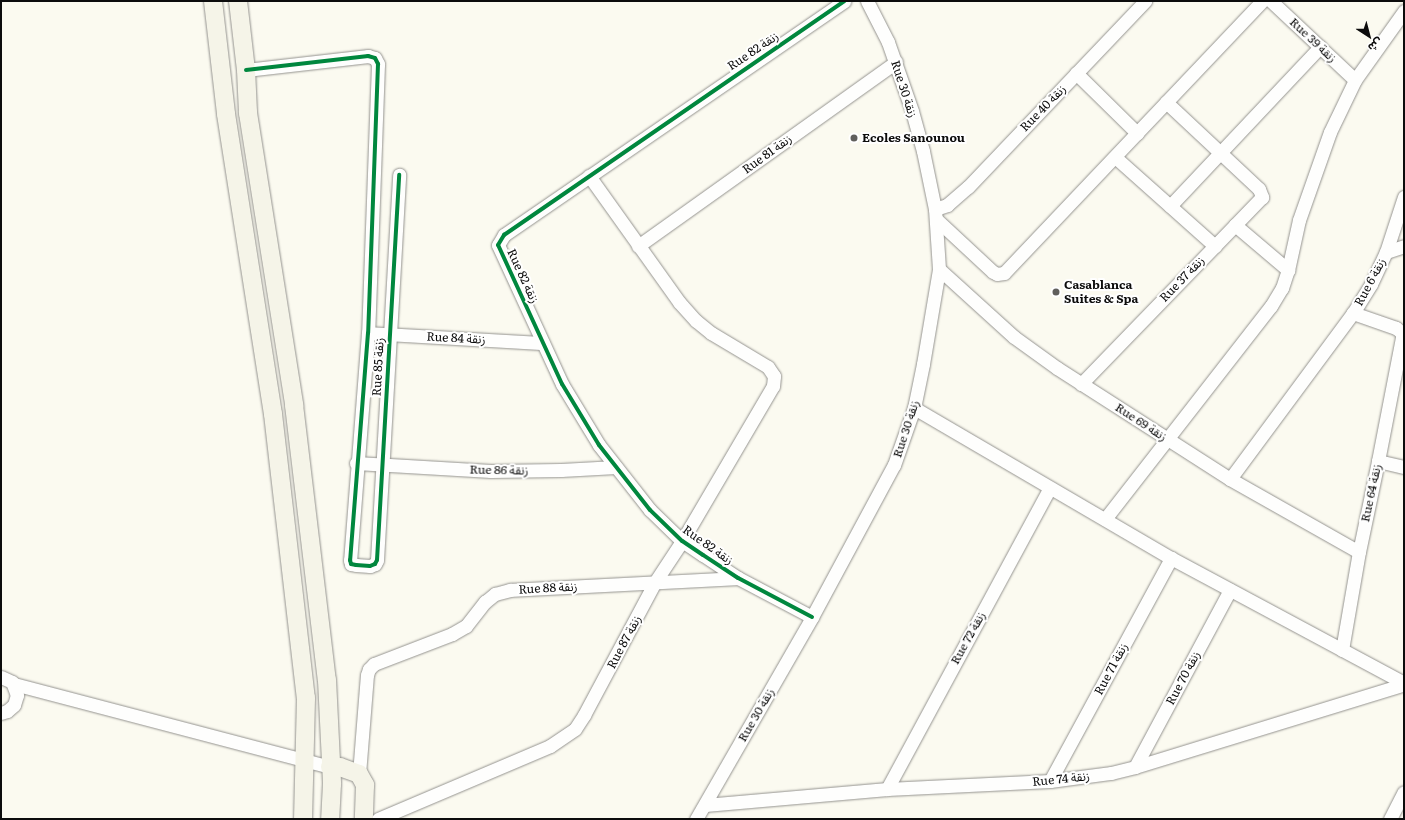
<!DOCTYPE html>
<meta charset="utf-8">
<style>
body{margin:0}
#map{position:relative;width:1405px;height:820px;overflow:hidden;background:#fbfaf0;font-family:Literata,"Noto Sans Arabic",serif}
div>[style]{position:absolute}
.roads{filter:drop-shadow(0 0 1px #94938f) drop-shadow(0 0 1px #94938f)}
.street>*{height:13px;margin:-6.5px;padding:0 6.5px;transform-origin:6.5px;border-radius:6.5px;background:#fefefd}
.secondary>*{height:18px;margin:-9px;padding:0 9px;transform-origin:9px;border-radius:9px;background:#f5f4e8}
.cycleway>*{height:4px;margin:-2px;padding:0 2px;transform-origin:2px;border-radius:2px;background:#00873e}
.dots>*{width:11px;height:11px;translate:-50% -50%;box-sizing:border-box;border:2px solid #fff;border-radius:50%}
span{translate:-50% -50%;white-space:nowrap;text-align:center;line-height:1.15;-webkit-text-stroke:4px #fff;paint-order:stroke}
.street-label{font-size:12px;color:#0c0c0c}
.poi-label{font-size:12px;color:#0c0c0c;font-weight:700}
.left{translate:0 -50%;text-align:left}
.frame{position:absolute;inset:0;border:2px solid #0c0c0c;pointer-events:none}
.north{position:absolute;left:1349px;top:16px;width:40px;height:40px;-webkit-text-stroke:3px #fff;paint-order:stroke;rotate:144deg;font-size:11px;font-weight:700;line-height:16px;text-align:center;color:#0c0c0c}
.north::after{content:'';display:block;margin:auto;width:14px;height:18px;background:#0c0c0c;clip-path:polygon(50% 0,100% 100%,50% 72%,0 100%)}
</style>
<div id="map">
<div class="roads">
<div class="street">
<i style="left:1271px;top:1px;width:115px;rotate:43.2deg"></i>
<i style="left:246px;top:70px;width:123px;rotate:-6.5deg"></i>
<i style="left:368px;top:56px;width:7px;rotate:16deg"></i>
<i style="left:375px;top:58px;width:7px;rotate:63deg"></i>
<i style="left:378px;top:64px;width:269px;rotate:92.1deg"></i>
<i style="left:368px;top:333px;width:228px;rotate:94.5deg"></i>
<i style="left:350px;top:560px;width:4px;rotate:76deg"></i>
<i style="left:351px;top:564px;width:5px;rotate:11deg"></i>
<i style="left:356px;top:565px;width:14px;rotate:4deg"></i>
<i style="left:370px;top:566px;width:5px;rotate:-22deg"></i>
<i style="left:375px;top:564px;width:4px;rotate:-63deg"></i>
<i style="left:377px;top:560px;width:386px;rotate:-86.7deg"></i>
<i style="left:1076px;top:73px;width:86px;rotate:44.5deg"></i>
<i style="left:1166px;top:102px;width:127px;rotate:43.1deg"></i>
<i style="left:1259px;top:189px;width:9px;rotate:69deg"></i>
<i style="left:1262px;top:197px;width:39px;rotate:134deg"></i>
<i style="left:1115px;top:157px;width:134px;rotate:41.7deg"></i>
<i style="left:1170px;top:206px;width:219px;rotate:-46.7deg"></i>
<i style="left:935px;top:209px;width:13px;rotate:-18deg"></i>
<i style="left:947px;top:205px;width:28px;rotate:-41deg"></i>
<i style="left:968px;top:187px;width:257px;rotate:-46.4deg"></i>
<i style="left:937px;top:220px;width:76px;rotate:42.9deg"></i>
<i style="left:993px;top:272px;width:4px;rotate:27deg"></i>
<i style="left:997px;top:274px;width:7px;rotate:-8deg"></i>
<i style="left:1004px;top:273px;width:375px;rotate:-46.5deg"></i>
<i style="left:638px;top:246px;width:317px;rotate:-35.5deg"></i>
<i style="left:1386px;top:252px;width:19px;rotate:-18deg"></i>
<i style="left:939px;top:269px;width:101px;rotate:42.2deg"></i>
<i style="left:1014px;top:337px;width:53px;rotate:35.8deg"></i>
<i style="left:1057px;top:368px;width:206px;rotate:32.7deg"></i>
<i style="left:1230px;top:479px;width:148px;rotate:29.5deg"></i>
<i style="left:368px;top:333px;width:175px;rotate:3.3deg"></i>
<i style="left:1081px;top:384px;width:221px;rotate:-45.9deg"></i>
<i style="left:1235px;top:225px;width:70px;rotate:40.3deg"></i>
<i style="left:914px;top:408px;width:298px;rotate:30.3deg"></i>
<i style="left:1171px;top:558px;width:264px;rotate:28.2deg"></i>
<i style="left:1378px;top:461px;width:27px;rotate:13deg"></i>
<i style="left:356px;top:463px;width:135px;rotate:3.4deg"></i>
<i style="left:491px;top:471px;width:70px;rotate:-0.8deg"></i>
<i style="left:561px;top:470px;width:55px;rotate:-3.1deg"></i>
<i style="left:1230px;top:479px;width:207px;rotate:-53.5deg"></i>
<i style="left:1353px;top:313px;width:34px;rotate:-58deg"></i>
<i style="left:1371px;top:284px;width:35px;rotate:-65deg"></i>
<i style="left:1386px;top:252px;width:58px;rotate:-71.9deg"></i>
<i style="left:1105px;top:519px;width:270px;rotate:-52.1deg"></i>
<i style="left:1271px;top:306px;width:21px;rotate:-59deg"></i>
<i style="left:1282px;top:288px;width:19px;rotate:-72deg"></i>
<i style="left:1288px;top:270px;width:51px;rotate:-77.6deg"></i>
<i style="left:1299px;top:220px;width:93px;rotate:-70.6deg"></i>
<i style="left:1330px;top:132px;width:58px;rotate:-64.3deg"></i>
<i style="left:1355px;top:80px;width:85px;rotate:-54.6deg"></i>
<i style="left:812px;top:617px;width:84px;rotate:-152.2deg"></i>
<i style="left:738px;top:578px;width:42px;rotate:-146.7deg"></i>
<i style="left:703px;top:555px;width:25px;rotate:-146deg"></i>
<i style="left:682px;top:541px;width:45px;rotate:-135.9deg"></i>
<i style="left:650px;top:510px;width:83px;rotate:-128.1deg"></i>
<i style="left:599px;top:445px;width:71px;rotate:-121.2deg"></i>
<i style="left:562px;top:384px;width:153px;rotate:-114.7deg"></i>
<i style="left:498px;top:245px;width:12px;rotate:-59deg"></i>
<i style="left:504px;top:235px;width:413px;rotate:-34.5deg"></i>
<i style="left:1342px;top:650px;width:99px;rotate:-80.2deg"></i>
<i style="left:1359px;top:552px;width:93px;rotate:-78.2deg"></i>
<i style="left:1378px;top:461px;width:126px;rotate:-79deg"></i>
<i style="left:1402px;top:337px;width:4px;rotate:-90deg"></i>
<i style="left:1402px;top:333px;width:8px;rotate:-140deg"></i>
<i style="left:1396px;top:328px;width:46px;rotate:-160.8deg"></i>
<i style="left:1px;top:677px;width:12px;rotate:24deg"></i>
<i style="left:12px;top:682px;width:14px;rotate:69deg"></i>
<i style="left:17px;top:695px;width:10px;rotate:107deg"></i>
<i style="left:14px;top:705px;width:9px;rotate:139deg"></i>
<i style="left:7px;top:711px;width:6px;rotate:162deg"></i>
<i style="left:14px;top:684px;width:327px;rotate:14.7deg"></i>
<i style="left:1135px;top:767px;width:201px;rotate:-61.8deg"></i>
<i style="left:359px;top:774px;width:99px;rotate:-85.4deg"></i>
<i style="left:367px;top:675px;width:6px;rotate:-72deg"></i>
<i style="left:369px;top:669px;width:7px;rotate:-45deg"></i>
<i style="left:374px;top:664px;width:84px;rotate:-21deg"></i>
<i style="left:452px;top:634px;width:16px;rotate:-30deg"></i>
<i style="left:466px;top:626px;width:31px;rotate:-52deg"></i>
<i style="left:485px;top:602px;width:13px;rotate:-39deg"></i>
<i style="left:495px;top:594px;width:16px;rotate:-15deg"></i>
<i style="left:510px;top:590px;width:228px;rotate:-3deg"></i>
<i style="left:1050px;top:781px;width:254px;rotate:-61.5deg"></i>
<i style="left:887px;top:789px;width:342px;rotate:-61.6deg"></i>
<i style="left:705px;top:805px;width:183px;rotate:-5deg"></i>
<i style="left:887px;top:789px;width:163px;rotate:-2.8deg"></i>
<i style="left:1050px;top:781px;width:62px;rotate:-7.5deg"></i>
<i style="left:1111px;top:773px;width:25px;rotate:-14deg"></i>
<i style="left:1135px;top:767px;width:282px;rotate:-17.1deg"></i>
<i style="left:378px;top:819px;width:187px;rotate:-23deg"></i>
<i style="left:550px;top:746px;width:30px;rotate:-34deg"></i>
<i style="left:575px;top:729px;width:17px;rotate:-57deg"></i>
<i style="left:584px;top:715px;width:151px;rotate:-61.9deg"></i>
<i style="left:655px;top:582px;width:49px;rotate:-56.6deg"></i>
<i style="left:682px;top:541px;width:180px;rotate:-59.6deg"></i>
<i style="left:773px;top:386px;width:10px;rotate:-84deg"></i>
<i style="left:774px;top:376px;width:11px;rotate:-124deg"></i>
<i style="left:768px;top:367px;width:66px;rotate:-149.2deg"></i>
<i style="left:711px;top:333px;width:19px;rotate:-141deg"></i>
<i style="left:696px;top:321px;width:25px;rotate:-132deg"></i>
<i style="left:679px;top:302px;width:155px;rotate:-125.5deg"></i>
<i style="left:696px;top:819px;width:233px;rotate:-60.1deg"></i>
<i style="left:812px;top:617px;width:173px;rotate:-61.7deg"></i>
<i style="left:894px;top:465px;width:60px;rotate:-70.7deg"></i>
<i style="left:914px;top:408px;width:45px;rotate:-78.4deg"></i>
<i style="left:923px;top:364px;width:96px;rotate:-80.4deg"></i>
<i style="left:939px;top:269px;width:60px;rotate:-93.8deg"></i>
<i style="left:935px;top:209px;width:59px;rotate:-101.7deg"></i>
<i style="left:923px;top:151px;width:41px;rotate:-105.4deg"></i>
<i style="left:912px;top:111px;width:73px;rotate:-109.2deg"></i>
<i style="left:888px;top:42px;width:46px;rotate:-117.1deg"></i>
<i style="left:1390px;top:819px;width:30px;rotate:-63deg"></i>
</div>
<div class="secondary">
<i style="left:213px;top:1px;width:114px;rotate:83.4deg"></i>
<i style="left:226px;top:114px;width:304px;rotate:81.1deg"></i>
<i style="left:273px;top:414px;width:286px;rotate:83.4deg"></i>
<i style="left:306px;top:698px;width:121px;rotate:91.4deg"></i>
<i style="left:238px;top:1px;width:69px;rotate:83.4deg"></i>
<i style="left:246px;top:70px;width:43px;rotate:87.3deg"></i>
<i style="left:248px;top:113px;width:296px;rotate:81deg"></i>
<i style="left:294px;top:405px;width:277px;rotate:83.2deg"></i>
<i style="left:327px;top:680px;width:104px;rotate:87.2deg"></i>
<i style="left:332px;top:784px;width:35px;rotate:93deg"></i>
<i style="left:330px;top:767px;width:10px"></i>
<i style="left:340px;top:767px;width:20px;rotate:20deg"></i>
<i style="left:359px;top:774px;width:13px;rotate:61deg"></i>
<i style="left:365px;top:785px;width:34px;rotate:92deg"></i>
</div>
</div>
<div class="cycleway">
<i style="left:246px;top:70px;width:123px;rotate:-6.5deg"></i>
<i style="left:368px;top:56px;width:7px;rotate:16deg"></i>
<i style="left:375px;top:58px;width:7px;rotate:63deg"></i>
<i style="left:378px;top:64px;width:269px;rotate:92.1deg"></i>
<i style="left:368px;top:333px;width:228px;rotate:94.5deg"></i>
<i style="left:350px;top:560px;width:4px;rotate:76deg"></i>
<i style="left:351px;top:564px;width:5px;rotate:11deg"></i>
<i style="left:356px;top:565px;width:14px;rotate:4deg"></i>
<i style="left:370px;top:566px;width:5px;rotate:-22deg"></i>
<i style="left:375px;top:564px;width:4px;rotate:-63deg"></i>
<i style="left:377px;top:560px;width:386px;rotate:-86.7deg"></i>
<i style="left:812px;top:617px;width:84px;rotate:-152.2deg"></i>
<i style="left:738px;top:578px;width:42px;rotate:-146.7deg"></i>
<i style="left:703px;top:555px;width:25px;rotate:-146deg"></i>
<i style="left:682px;top:541px;width:45px;rotate:-135.9deg"></i>
<i style="left:650px;top:510px;width:83px;rotate:-128.1deg"></i>
<i style="left:599px;top:445px;width:71px;rotate:-121.2deg"></i>
<i style="left:562px;top:384px;width:153px;rotate:-114.7deg"></i>
<i style="left:498px;top:245px;width:12px;rotate:-59deg"></i>
<i style="left:504px;top:235px;width:413px;rotate:-34.5deg"></i>
</div>
<div class="dots">
<i style="left:854px;top:138px;background:#605f5c"></i>
<i style="left:1056px;top:292px;background:#605f5c"></i>
</div>
<div class="street-label">
<span style="left:1313px;top:40px;rotate:43deg">Rue 39 زنقة</span>
<span style="left:753px;top:51px;rotate:-34deg">Rue 82 زنقة</span>
<span style="left:904px;top:89px;rotate:72deg">Rue 30 زنقة</span>
<span style="left:1043px;top:108px;rotate:-46deg">Rue 40 زنقة</span>
<span style="left:767px;top:154px;rotate:-36deg">Rue 81 زنقة</span>
<span style="left:523px;top:276px;rotate:65deg">Rue 82 زنقة</span>
<span style="left:1182px;top:279px;rotate:-46deg">Rue 37 زنقة</span>
<span style="left:1370px;top:282px;rotate:-62deg">Rue 6 زنقة</span>
<span style="left:456px;top:338px;rotate:3deg">Rue 84 زنقة</span>
<span style="left:378px;top:367px;rotate:-87deg">Rue 85 زنقة</span>
<span style="left:1141px;top:422px;rotate:33deg">Rue 69 زنقة</span>
<span style="left:906px;top:429px;rotate:-72deg">Rue 30 زنقة</span>
<span style="left:499px;top:470px;rotate:1deg">Rue 86 زنقة</span>
<span style="left:1371px;top:493px;rotate:-78deg">Rue 64 زنقة</span>
<span style="left:708px;top:545px;rotate:35deg">Rue 82 زنقة</span>
<span style="left:548px;top:588px;rotate:-3deg">Rue 88 زنقة</span>
<span style="left:968px;top:638px;rotate:-61deg">Rue 72 زنقة</span>
<span style="left:624px;top:642px;rotate:-62deg">Rue 87 زنقة</span>
<span style="left:1111px;top:669px;rotate:-62deg">Rue 71 زنقة</span>
<span style="left:1183px;top:678px;rotate:-62deg">Rue 70 زنقة</span>
<span style="left:756px;top:715px;rotate:-60deg">Rue 30 زنقة</span>
<span style="left:1061px;top:779px;rotate:-6deg">Rue 74 زنقة</span>
</div>
<div class="poi-label">
<span class="left" style="left:862px;top:138px">Ecoles Sanounou</span>
<span class="left" style="left:1064px;top:292px">Casablanca<br>Suites &amp; Spa</span>
</div>
<div class="frame"></div>
<div class="north">ش</div>
</div>
